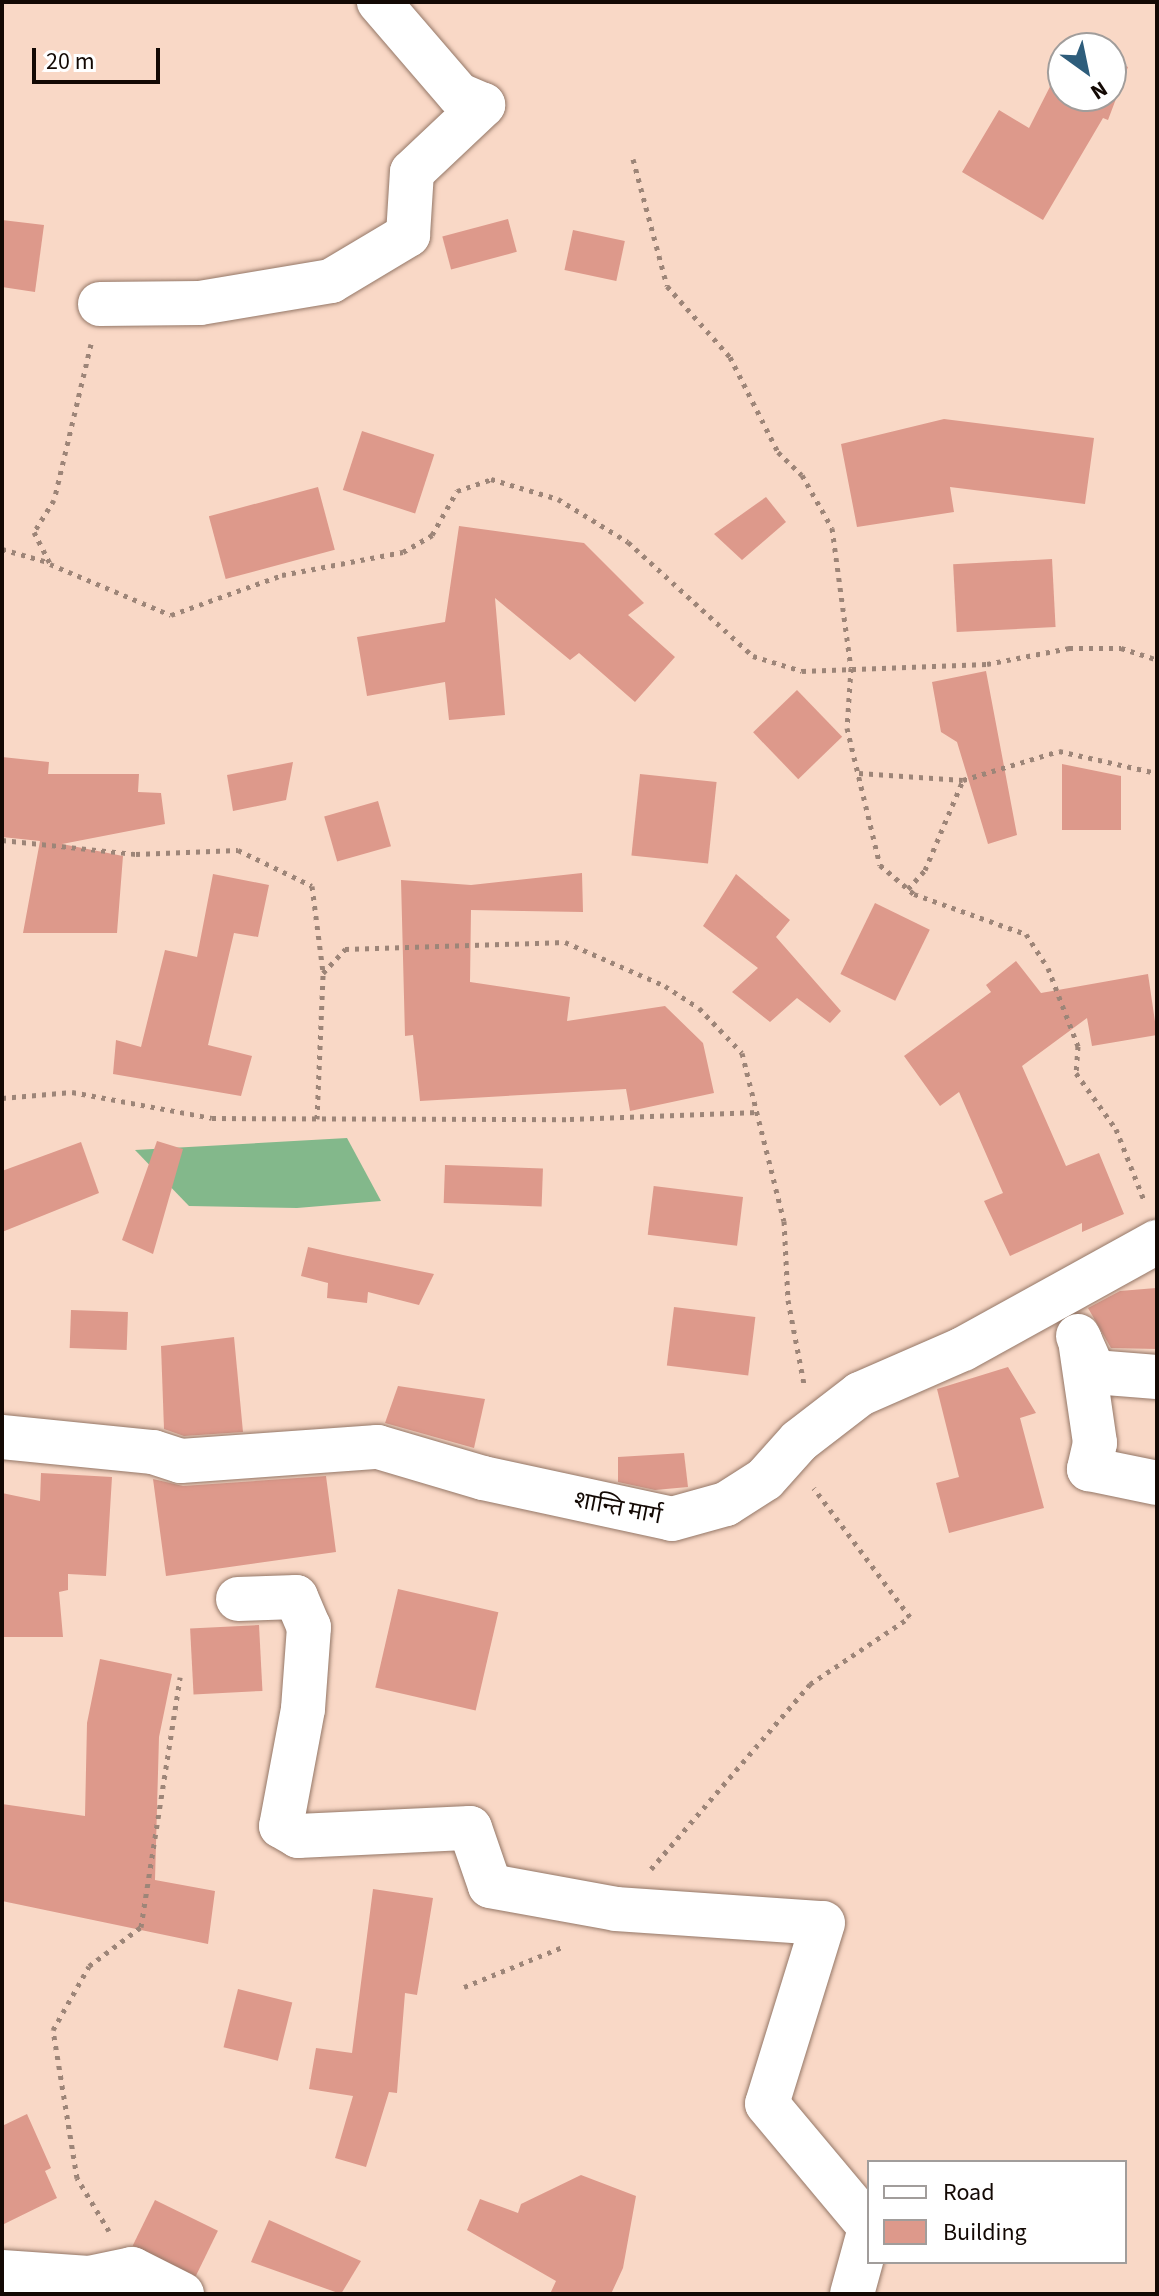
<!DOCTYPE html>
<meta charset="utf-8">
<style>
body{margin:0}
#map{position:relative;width:1159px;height:2296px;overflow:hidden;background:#f9d8c6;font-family:"Source Sans 3","Noto Sans Devanagari",sans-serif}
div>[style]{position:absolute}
.forest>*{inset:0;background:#83b88b}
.building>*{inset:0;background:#dd998b;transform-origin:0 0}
.path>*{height:5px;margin-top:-2.5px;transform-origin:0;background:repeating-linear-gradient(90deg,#9d8578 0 4px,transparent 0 10px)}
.roads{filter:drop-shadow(0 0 2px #947767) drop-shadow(0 0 2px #947767)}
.street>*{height:44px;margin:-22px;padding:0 22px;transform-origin:22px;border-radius:22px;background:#fff}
span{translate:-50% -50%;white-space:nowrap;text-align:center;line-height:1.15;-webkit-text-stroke:7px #fff;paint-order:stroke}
.street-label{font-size:24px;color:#130904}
.frame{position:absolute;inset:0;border:4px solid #130904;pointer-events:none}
.legend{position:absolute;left:867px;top:2160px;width:260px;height:104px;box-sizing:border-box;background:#fff;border:2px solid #a19d9b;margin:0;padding:10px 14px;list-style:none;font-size:24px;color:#130904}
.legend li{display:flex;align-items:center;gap:16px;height:40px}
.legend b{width:40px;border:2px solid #a19d9b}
.north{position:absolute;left:1047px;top:32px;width:80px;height:80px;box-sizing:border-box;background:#fff;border:2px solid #a19d9b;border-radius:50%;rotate:147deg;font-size:22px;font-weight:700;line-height:32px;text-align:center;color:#130904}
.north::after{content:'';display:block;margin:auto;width:28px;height:36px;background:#2e5d7b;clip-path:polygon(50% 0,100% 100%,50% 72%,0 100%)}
.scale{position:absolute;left:32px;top:48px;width:128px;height:36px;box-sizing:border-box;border:4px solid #130904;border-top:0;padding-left:10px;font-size:24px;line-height:28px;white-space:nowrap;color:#130904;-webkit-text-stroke:6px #fff;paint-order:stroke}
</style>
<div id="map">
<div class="forest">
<i style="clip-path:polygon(347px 1138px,381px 1201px,297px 1208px,189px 1206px,135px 1150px)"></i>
</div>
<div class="building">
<i style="clip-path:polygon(1111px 58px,1128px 67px,1108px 120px,1103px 118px,1043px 220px,962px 172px,999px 110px,1029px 128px,1063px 61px,1063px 96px,1111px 96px)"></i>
<i style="left:508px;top:219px;width:34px;height:68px;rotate:75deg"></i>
<i style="clip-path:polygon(2px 220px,44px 225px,35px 292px,2px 287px)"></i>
<i style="left:573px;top:230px;width:53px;height:41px;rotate:12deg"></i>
<i style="clip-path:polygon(944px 419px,1094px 438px,1085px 504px,950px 487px,954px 512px,857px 527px,841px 444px)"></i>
<i style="left:362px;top:431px;width:76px;height:62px;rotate:18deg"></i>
<i style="left:318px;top:487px;width:65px;height:113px;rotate:75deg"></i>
<i style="clip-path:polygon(766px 497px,786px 522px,742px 560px,714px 534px)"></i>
<i style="clip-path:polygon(459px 526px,584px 543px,644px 603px,628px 615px,675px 657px,635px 702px,579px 653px,570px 660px,495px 598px,505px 715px,449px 720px,445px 682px,367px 696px,357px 637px,445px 622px)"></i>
<i style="left:1052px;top:559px;width:68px;height:99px;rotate:87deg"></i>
<i style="clip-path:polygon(986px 671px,1017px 835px,988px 844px,957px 742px,941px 732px,932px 682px)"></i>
<i style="left:797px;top:690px;width:65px;height:61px;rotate:46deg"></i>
<i style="clip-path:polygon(2px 757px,49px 762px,48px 774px,139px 774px,138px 792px,161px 793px,165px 824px,62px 844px,123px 856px,117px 933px,23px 933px,40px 841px,2px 837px)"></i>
<i style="clip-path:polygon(293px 762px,286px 800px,233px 811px,227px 775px)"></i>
<i style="clip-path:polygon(1062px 764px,1121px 776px,1121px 830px,1062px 830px)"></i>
<i style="left:640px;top:774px;width:77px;height:82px;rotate:6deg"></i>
<i style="left:378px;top:801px;width:47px;height:56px;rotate:74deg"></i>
<i style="clip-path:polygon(582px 873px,583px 912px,471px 910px,470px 982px,570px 997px,567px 1021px,665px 1006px,703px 1043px,714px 1093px,630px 1111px,626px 1089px,420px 1101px,413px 1035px,405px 1036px,401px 880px,471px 885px)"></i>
<i style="clip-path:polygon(213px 874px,269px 885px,258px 937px,234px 933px,208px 1045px,252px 1056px,241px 1096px,113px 1074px,116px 1040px,141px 1047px,165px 950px,197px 957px)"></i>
<i style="clip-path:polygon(736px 874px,790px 920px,776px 937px,841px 1011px,830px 1023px,797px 998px,770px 1022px,732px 992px,758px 968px,703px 926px)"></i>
<i style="left:875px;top:903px;width:61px;height:79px;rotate:26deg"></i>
<i style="clip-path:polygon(1016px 961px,1041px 993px,1148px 974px,1157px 1035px,1092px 1046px,1087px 1018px,1022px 1066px,1066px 1166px,1099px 1153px,1124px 1214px,1082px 1232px,1082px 1223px,1010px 1256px,984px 1201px,1003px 1193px,959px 1092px,940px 1106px,904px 1056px,991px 992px,986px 985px)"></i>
<i style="clip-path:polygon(157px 1141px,183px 1149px,153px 1254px,122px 1240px)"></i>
<i style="clip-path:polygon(81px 1142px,99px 1193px,2px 1232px,2px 1171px)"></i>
<i style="left:445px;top:1165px;width:98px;height:38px;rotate:2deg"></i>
<i style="left:743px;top:1197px;width:49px;height:90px;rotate:97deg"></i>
<i style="clip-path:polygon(308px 1247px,343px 1255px,434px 1274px,419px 1305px,368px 1292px,367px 1303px,327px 1298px,328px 1283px,301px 1276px)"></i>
<i style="clip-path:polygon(1156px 1288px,1157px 1349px,1111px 1348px,1088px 1308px,1120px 1291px)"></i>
<i style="left:674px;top:1307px;width:82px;height:59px;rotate:7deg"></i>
<i style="left:71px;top:1310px;width:57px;height:38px;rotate:2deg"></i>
<i style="clip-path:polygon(234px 1337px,243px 1432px,184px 1436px,164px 1429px,161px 1346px)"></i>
<i style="clip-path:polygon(1008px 1367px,1036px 1413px,1020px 1418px,1044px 1508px,949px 1533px,936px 1483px,959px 1477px,937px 1389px)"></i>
<i style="clip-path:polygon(398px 1386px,485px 1399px,474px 1448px,385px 1423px)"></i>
<i style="clip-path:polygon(684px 1453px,688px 1487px,655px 1490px,618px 1482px,618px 1457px)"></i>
<i style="clip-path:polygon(41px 1473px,112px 1477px,106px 1576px,68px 1574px,68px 1590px,59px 1592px,63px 1637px,2px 1637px,2px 1493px,40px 1501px)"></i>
<i style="clip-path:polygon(326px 1476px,336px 1552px,166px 1576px,153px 1479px,183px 1486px)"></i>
<i style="left:398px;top:1589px;width:103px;height:101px;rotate:13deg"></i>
<i style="left:259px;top:1625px;width:66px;height:69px;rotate:87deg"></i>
<i style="clip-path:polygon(100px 1659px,172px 1674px,159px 1737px,155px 1880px,215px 1891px,208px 1944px,2px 1901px,2px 1804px,85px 1816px,87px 1723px)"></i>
<i style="clip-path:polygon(373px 1889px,433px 1898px,417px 1995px,405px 1993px,397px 2093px,389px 2092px,366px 2167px,335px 2158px,353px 2096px,309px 2089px,316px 2048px,352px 2053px)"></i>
<i style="left:238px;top:1989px;width:56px;height:60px;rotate:14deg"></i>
<i style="clip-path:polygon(27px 2114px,51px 2168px,45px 2171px,57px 2198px,2px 2225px,2px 2126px)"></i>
<i style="clip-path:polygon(581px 2175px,636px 2196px,623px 2268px,611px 2294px,550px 2294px,556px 2281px,467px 2230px,480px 2199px,518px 2213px,521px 2204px)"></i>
<i style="left:155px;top:2200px;width:70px;height:51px;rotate:26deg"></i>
<i style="clip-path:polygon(269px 2220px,361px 2261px,341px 2294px,251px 2262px)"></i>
</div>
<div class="path">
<i style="left:633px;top:159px;width:131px;rotate:75deg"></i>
<i style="left:667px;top:286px;width:95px;rotate:48.4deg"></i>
<i style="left:730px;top:357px;width:106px;rotate:63.2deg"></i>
<i style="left:778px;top:452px;width:33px;rotate:44deg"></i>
<i style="left:802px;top:475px;width:61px;rotate:60.5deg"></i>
<i style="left:832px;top:528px;width:141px;rotate:82.3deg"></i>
<i style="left:851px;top:668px;width:60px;rotate:93.8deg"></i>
<i style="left:847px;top:728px;width:141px;rotate:76.5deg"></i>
<i style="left:880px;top:865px;width:45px;rotate:40.5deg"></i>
<i style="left:914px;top:894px;width:119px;rotate:19.7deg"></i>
<i style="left:1026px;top:934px;width:40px;rotate:57.1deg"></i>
<i style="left:1048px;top:968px;width:84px;rotate:69deg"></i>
<i style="left:1078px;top:1046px;width:27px;rotate:94deg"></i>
<i style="left:1076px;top:1073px;width:69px;rotate:54.5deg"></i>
<i style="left:1116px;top:1129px;width:76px;rotate:68.5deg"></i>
<i style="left:91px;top:344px;width:160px;rotate:103.3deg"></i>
<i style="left:54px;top:500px;width:38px;rotate:122deg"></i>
<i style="left:34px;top:532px;width:36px;rotate:63deg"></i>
<i style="left:50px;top:564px;width:131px;rotate:22.9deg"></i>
<i style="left:171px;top:615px;width:118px;rotate:-19.8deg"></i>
<i style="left:282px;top:575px;width:123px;rotate:-10.8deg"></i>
<i style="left:403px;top:552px;width:34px;rotate:-30deg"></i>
<i style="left:432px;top:535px;width:51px;rotate:-60.4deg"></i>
<i style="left:457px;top:491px;width:36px;rotate:-19deg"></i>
<i style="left:491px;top:479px;width:70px;rotate:16.6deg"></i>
<i style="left:558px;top:499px;width:82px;rotate:31.6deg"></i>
<i style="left:628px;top:542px;width:169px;rotate:42.4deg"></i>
<i style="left:753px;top:656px;width:51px;rotate:17deg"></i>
<i style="left:802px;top:671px;width:185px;rotate:-2.2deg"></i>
<i style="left:987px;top:664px;width:84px;rotate:-11deg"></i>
<i style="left:1069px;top:648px;width:52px"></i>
<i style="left:1121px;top:648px;width:38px;rotate:18deg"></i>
<i style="left:2px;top:549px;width:48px;rotate:15.8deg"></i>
<i style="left:859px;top:773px;width:104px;rotate:3.9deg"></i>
<i style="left:963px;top:780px;width:100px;rotate:-16.8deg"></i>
<i style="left:1059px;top:751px;width:100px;rotate:12.7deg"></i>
<i style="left:2px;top:840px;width:135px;rotate:6deg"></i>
<i style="left:136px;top:854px;width:102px;rotate:-2.2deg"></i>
<i style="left:238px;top:850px;width:82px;rotate:25.9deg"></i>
<i style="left:312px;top:886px;width:87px;rotate:82.7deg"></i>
<i style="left:908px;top:889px;width:25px;rotate:-48deg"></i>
<i style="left:925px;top:870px;width:98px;rotate:-67.1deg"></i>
<i style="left:2px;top:1098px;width:70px;rotate:-4.9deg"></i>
<i style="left:72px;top:1092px;width:142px;rotate:10.5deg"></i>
<i style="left:212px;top:1118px;width:358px;rotate:0.2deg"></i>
<i style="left:570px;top:1119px;width:188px;rotate:-2.1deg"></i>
<i style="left:317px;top:1119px;width:146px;rotate:-87.6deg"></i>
<i style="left:323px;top:973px;width:33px;rotate:-47deg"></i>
<i style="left:345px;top:949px;width:220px;rotate:-1.8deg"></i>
<i style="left:565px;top:942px;width:109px;rotate:23.7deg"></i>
<i style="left:665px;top:986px;width:40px;rotate:32.9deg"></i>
<i style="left:699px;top:1008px;width:62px;rotate:46.3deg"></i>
<i style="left:742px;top:1053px;width:173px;rotate:76deg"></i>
<i style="left:784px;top:1221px;width:79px;rotate:87.1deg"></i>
<i style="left:788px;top:1300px;width:86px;rotate:79.2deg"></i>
<i style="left:651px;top:1869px;width:244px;rotate:-49.3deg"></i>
<i style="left:810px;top:1684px;width:120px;rotate:-33.8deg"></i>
<i style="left:910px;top:1617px;width:161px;rotate:-126.7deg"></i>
<i style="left:464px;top:1987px;width:109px;rotate:-22.1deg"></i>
<i style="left:109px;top:2231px;width:62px;rotate:-121.1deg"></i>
<i style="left:77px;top:2178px;width:150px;rotate:-99.2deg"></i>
<i style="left:53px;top:2030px;width:73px;rotate:-60.6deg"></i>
<i style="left:89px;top:1966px;width:65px;rotate:-36.9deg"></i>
<i style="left:141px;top:1927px;width:253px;rotate:-81.1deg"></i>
</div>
<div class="roads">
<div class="street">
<i style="left:100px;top:304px;width:100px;rotate:-0.6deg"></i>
<i style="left:200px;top:303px;width:133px;rotate:-9.5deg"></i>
<i style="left:331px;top:281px;width:90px;rotate:-30.9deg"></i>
<i style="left:408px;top:235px;width:63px;rotate:-86.4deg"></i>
<i style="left:412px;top:172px;width:98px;rotate:-43.3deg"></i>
<i style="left:483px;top:105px;width:26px;rotate:-157deg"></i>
<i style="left:459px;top:95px;width:123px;rotate:-130.7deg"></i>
<i style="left:1078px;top:1336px;width:39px;rotate:66deg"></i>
<i style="left:1094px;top:1372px;width:63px;rotate:4.5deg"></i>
<i style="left:1080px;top:1340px;width:104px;rotate:81.7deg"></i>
<i style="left:1095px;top:1443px;width:27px;rotate:103deg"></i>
<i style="left:1089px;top:1469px;width:69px;rotate:11.6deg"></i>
<i style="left:2px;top:1437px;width:152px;rotate:5.7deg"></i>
<i style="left:153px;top:1452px;width:29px;rotate:18deg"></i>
<i style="left:181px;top:1461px;width:197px;rotate:-4.1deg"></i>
<i style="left:378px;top:1447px;width:109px;rotate:16.4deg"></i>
<i style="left:483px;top:1478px;width:193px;rotate:12.2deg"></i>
<i style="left:672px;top:1519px;width:56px;rotate:-15.5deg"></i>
<i style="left:726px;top:1504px;width:46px;rotate:-32.7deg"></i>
<i style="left:765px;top:1479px;width:51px;rotate:-48.2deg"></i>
<i style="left:799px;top:1441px;width:77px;rotate:-37.6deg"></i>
<i style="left:860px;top:1394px;width:112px;rotate:-23.6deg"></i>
<i style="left:963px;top:1349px;width:222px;rotate:-28.9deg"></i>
<i style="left:238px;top:1599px;width:58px;rotate:-2deg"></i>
<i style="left:296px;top:1597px;width:33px;rotate:67deg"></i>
<i style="left:309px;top:1627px;width:82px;rotate:94.2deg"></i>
<i style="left:303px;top:1709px;width:119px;rotate:100.6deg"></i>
<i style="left:281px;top:1826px;width:20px;rotate:30deg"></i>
<i style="left:298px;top:1836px;width:172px;rotate:-2.7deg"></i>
<i style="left:470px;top:1828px;width:61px;rotate:71deg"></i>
<i style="left:490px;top:1886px;width:128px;rotate:10.3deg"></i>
<i style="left:616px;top:1909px;width:207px;rotate:3.9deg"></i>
<i style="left:823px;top:1923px;width:189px;rotate:107.2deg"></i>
<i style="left:767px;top:2104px;width:159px;rotate:50.1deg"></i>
<i style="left:2px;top:2272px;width:87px;rotate:3.9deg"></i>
<i style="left:89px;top:2278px;width:44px;rotate:-11.8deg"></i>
<i style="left:132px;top:2269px;width:56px;rotate:26.6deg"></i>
<i style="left:852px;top:2294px;width:64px;rotate:-74.7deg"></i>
</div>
</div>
<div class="street-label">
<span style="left:618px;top:1508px;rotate:11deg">शान्ति मार्ग</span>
</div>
<div class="frame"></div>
<ul class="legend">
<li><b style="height:10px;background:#fff"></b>Road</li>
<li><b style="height:22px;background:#dd998b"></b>Building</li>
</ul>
<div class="north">N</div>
<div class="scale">20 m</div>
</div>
